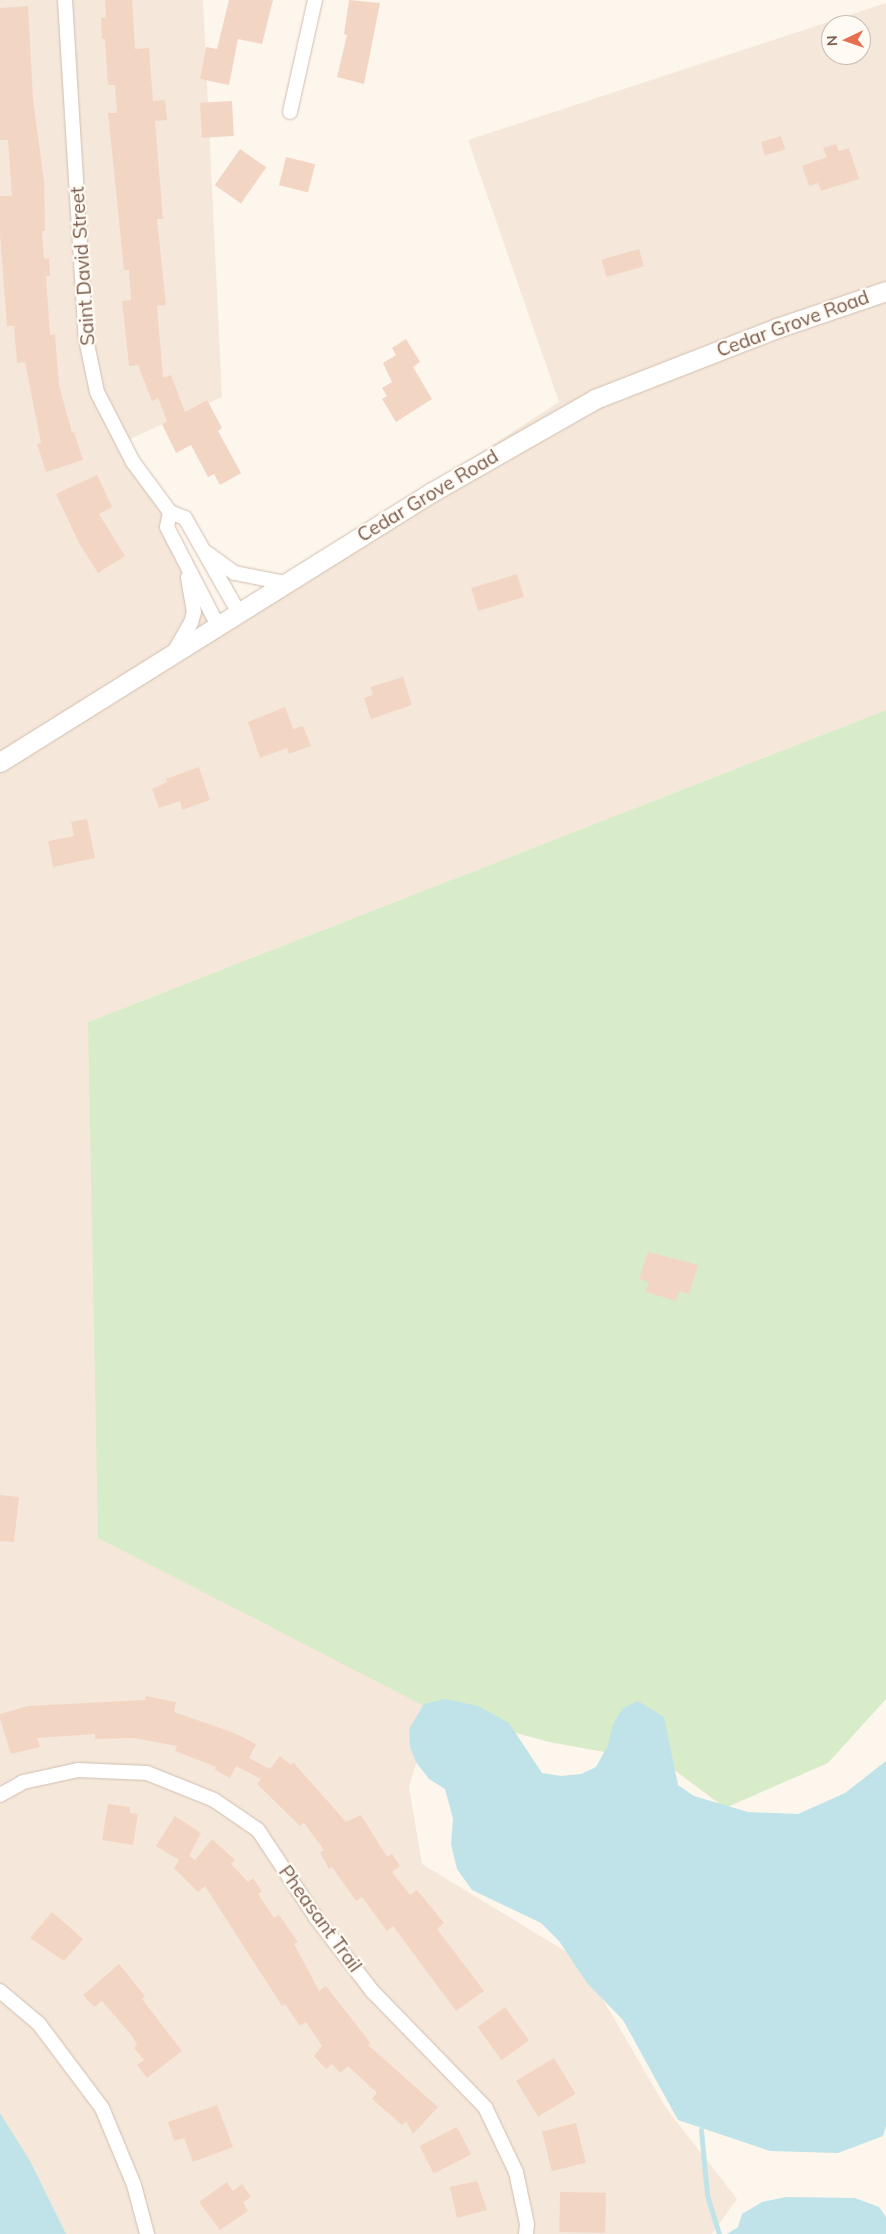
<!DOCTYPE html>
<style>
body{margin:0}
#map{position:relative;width:886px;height:2234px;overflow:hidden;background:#fdf6ec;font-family:Mulish,sans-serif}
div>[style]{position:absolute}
.residential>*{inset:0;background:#f5e8da}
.green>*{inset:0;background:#d8ecc9}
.water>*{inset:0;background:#bfe3e8}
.stream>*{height:5px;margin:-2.5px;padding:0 2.5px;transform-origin:2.5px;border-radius:2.5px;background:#bfe3e8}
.building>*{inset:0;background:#f3d5c3;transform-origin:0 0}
.roads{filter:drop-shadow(0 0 1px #d1beb0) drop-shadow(0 0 1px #d1beb0)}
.street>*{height:14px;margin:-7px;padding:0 7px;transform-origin:7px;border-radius:7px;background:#fff}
.secondary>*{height:19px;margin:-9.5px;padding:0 9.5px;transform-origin:9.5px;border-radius:9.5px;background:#fff}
span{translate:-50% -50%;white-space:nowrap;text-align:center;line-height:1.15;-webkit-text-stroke:4.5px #fffaf3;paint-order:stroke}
.street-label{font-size:19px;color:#7a5c4d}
.north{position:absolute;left:821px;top:15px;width:50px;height:50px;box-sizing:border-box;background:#fffaf3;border:1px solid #cabbb1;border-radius:50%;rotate:267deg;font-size:14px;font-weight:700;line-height:20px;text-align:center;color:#7a5c4d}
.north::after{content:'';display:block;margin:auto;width:18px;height:22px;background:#e76f51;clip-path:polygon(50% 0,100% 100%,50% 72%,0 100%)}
</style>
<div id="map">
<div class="residential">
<i style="clip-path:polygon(evenodd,0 0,203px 0,222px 397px,130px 439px,215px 623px,559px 402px,468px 140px,886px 3px,886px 710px,88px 1022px,432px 1710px,409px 1787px,422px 1864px,580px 1960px,666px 2108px,737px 2199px,712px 2234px,0 2234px,0 0,831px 25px,861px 25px,861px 55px,831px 55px,831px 25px)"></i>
</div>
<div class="green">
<i style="clip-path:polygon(886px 710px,886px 1699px,828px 1763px,725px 1808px,665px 1763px,549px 1742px,432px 1710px,98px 1538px,88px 1022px)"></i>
</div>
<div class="water">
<i style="clip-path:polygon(445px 1699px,478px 1706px,509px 1723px,542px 1773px,561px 1776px,581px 1774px,596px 1767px,608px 1745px,613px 1724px,623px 1708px,638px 1701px,664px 1717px,678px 1785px,694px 1796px,748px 1812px,798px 1814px,845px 1793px,886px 1761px,886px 2126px,883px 2136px,838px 2153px,770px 2151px,678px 2120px,623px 2020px,587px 1983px,559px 1941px,541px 1923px,472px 1890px,457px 1869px,451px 1844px,453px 1819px,445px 1789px,429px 1779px,416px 1762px,410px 1747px,409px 1729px,424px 1704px)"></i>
<i style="clip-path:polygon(0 2113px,30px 2161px,66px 2234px,0 2234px)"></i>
<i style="clip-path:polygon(786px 2197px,855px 2198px,879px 2207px,886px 2217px,886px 2234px,727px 2234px,738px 2227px,742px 2214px,762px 2202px)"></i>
</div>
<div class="stream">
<i style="left:701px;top:2130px;width:65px;rotate:84.7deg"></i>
<i style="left:707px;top:2195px;width:41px;rotate:72.9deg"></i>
</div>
<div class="building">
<i style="clip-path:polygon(105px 0,132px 0,135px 49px,149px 48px,153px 101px,165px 100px,167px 120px,155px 121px,163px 219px,157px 219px,166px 305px,157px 306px,163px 378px,171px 375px,185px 412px,207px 400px,222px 428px,218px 431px,241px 473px,220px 485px,214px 474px,208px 477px,191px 445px,176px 453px,162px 424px,167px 421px,158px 398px,152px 401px,138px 365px,129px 366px,122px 301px,131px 300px,129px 270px,124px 270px,110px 132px,108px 113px,117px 113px,115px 85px,108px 85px,105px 39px,102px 39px,101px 18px,106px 18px)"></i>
<i style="clip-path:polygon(229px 0,273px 0,262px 44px,238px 39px,229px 85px,200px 79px,206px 47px,217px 49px)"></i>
<i style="clip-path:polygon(349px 0,380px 3px,364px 84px,337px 77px,347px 35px,344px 34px)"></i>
<i style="clip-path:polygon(28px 6px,33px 99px,44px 181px,45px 231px,42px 231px,44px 259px,49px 258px,50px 276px,46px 276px,50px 335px,55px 334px,59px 385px,72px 433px,74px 432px,83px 460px,46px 472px,37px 444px,41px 443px,25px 362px,17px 363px,14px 326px,7px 326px,0 234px,0 196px,12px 196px,8px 140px,0 140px,0 8px)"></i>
<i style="left:232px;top:101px;width:35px;height:32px;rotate:87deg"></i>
<i style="left:781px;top:136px;width:14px;height:21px;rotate:73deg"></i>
<i style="clip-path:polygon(836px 144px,839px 151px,849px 148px,859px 179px,821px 191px,818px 183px,809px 186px,802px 166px,827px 157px,823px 148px)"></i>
<i style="left:240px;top:149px;width:32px;height:44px;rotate:35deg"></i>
<i style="left:286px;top:157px;width:30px;height:29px;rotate:14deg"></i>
<i style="left:639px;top:249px;width:18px;height:39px;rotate:74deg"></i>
<i style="clip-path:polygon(406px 339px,420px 362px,413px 367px,432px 399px,396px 422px,382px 399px,387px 396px,382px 388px,392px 382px,383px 363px,396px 355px,392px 348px)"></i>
<i style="clip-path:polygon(97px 475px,112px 507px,99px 514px,125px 556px,98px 573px,79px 543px,56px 494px)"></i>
<i style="left:517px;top:574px;width:24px;height:48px;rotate:73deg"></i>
<i style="clip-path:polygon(403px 677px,412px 705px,371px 719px,364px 698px,373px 695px,370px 687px)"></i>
<i style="clip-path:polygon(285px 707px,293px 729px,303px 726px,311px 746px,289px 754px,287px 748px,260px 758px,248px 722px)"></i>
<i style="clip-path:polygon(199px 767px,210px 800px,182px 810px,180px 801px,159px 808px,152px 789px,167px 782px,166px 779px)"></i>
<i style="clip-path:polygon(87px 819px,95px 858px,53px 867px,48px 841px,74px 836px,71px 822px)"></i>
<i style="clip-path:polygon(648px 1252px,698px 1265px,689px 1294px,679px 1291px,676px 1301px,646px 1292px,649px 1282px,639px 1279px)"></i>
<i style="clip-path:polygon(0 1495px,19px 1497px,14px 1542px,0 1541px)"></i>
<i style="clip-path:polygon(146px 1696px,176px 1702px,174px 1712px,234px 1733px,256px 1744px,249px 1758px,270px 1769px,280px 1756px,291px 1765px,293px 1762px,346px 1822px,361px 1815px,387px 1857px,392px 1854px,400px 1866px,392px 1872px,410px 1895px,417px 1890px,444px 1923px,437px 1929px,484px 1991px,456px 2011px,393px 1926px,387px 1931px,362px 1897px,356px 1901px,332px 1867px,329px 1869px,320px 1852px,324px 1850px,304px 1823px,300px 1826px,257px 1784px,261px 1779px,236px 1766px,230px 1778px,215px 1770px,216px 1767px,175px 1751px,177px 1746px,134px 1738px,95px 1739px,95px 1734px,37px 1738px,40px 1747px,11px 1754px,0 1719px,0 1714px,28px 1706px,145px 1700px)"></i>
<i style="clip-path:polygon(108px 1804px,130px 1807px,130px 1813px,138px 1814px,133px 1845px,102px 1840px)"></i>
<i style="clip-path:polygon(175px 1816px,201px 1833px,189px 1856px,195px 1860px,212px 1839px,235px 1860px,231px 1864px,248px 1882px,253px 1878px,262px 1892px,258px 1894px,274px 1918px,279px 1915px,298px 1942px,294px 1944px,319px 1991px,326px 1986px,362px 2032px,370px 2043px,368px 2045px,438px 2107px,413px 2134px,406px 2121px,402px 2125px,372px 2099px,377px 2093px,348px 2066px,340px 2073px,332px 2064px,326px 2069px,314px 2056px,322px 2046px,306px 2022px,300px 2026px,285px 2004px,282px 2006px,205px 1886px,198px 1892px,174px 1868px,179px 1860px,156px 1846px)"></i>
<i style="clip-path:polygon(52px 1912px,83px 1939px,64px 1961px,30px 1938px)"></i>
<i style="clip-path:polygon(119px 1964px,145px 1996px,142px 1999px,182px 2051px,147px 2078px,137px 2065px,144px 2060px,134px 2048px,137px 2045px,132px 2036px,102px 2001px,94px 2007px,83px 1995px)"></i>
<i style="left:505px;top:2007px;width:41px;height:34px;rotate:54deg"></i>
<i style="left:554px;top:2058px;width:42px;height:44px;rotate:59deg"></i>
<i style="clip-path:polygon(217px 2105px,233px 2147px,193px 2162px,184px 2138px,174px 2141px,168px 2122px)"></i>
<i style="left:576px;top:2123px;width:41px;height:35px;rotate:76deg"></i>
<i style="left:457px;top:2127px;width:31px;height:42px;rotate:63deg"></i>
<i style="clip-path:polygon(477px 2181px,487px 2210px,457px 2218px,450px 2187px)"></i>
<i style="clip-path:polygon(227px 2182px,233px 2191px,242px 2184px,251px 2197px,243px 2202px,248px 2211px,220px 2230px,199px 2202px)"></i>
<i style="left:560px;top:2192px;width:46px;height:40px;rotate:1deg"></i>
</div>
<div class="roads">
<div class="street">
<i style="left:65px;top:0;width:340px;rotate:86.5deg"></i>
<i style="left:86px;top:339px;width:54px;rotate:78.3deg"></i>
<i style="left:97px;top:392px;width:79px;rotate:62.8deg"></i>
<i style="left:133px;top:462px;width:62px;rotate:53.5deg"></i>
<i style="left:170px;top:512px;width:16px;rotate:22deg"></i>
<i style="left:185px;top:518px;width:109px;rotate:60.4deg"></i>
<i style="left:290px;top:112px;width:115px;rotate:-77.4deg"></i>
<i style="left:170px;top:512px;width:15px;rotate:101deg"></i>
<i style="left:167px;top:527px;width:111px;rotate:62.7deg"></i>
<i style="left:207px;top:553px;width:34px;rotate:36deg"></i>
<i style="left:235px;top:573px;width:52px;rotate:11.1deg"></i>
<i style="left:174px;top:652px;width:34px;rotate:-60deg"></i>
<i style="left:191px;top:623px;width:11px;rotate:-75deg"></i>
<i style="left:194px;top:612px;width:35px;rotate:-100deg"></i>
<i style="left:0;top:1795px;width:26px;rotate:-29deg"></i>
<i style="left:23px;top:1782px;width:56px;rotate:-12.3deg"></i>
<i style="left:78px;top:1770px;width:69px;rotate:2.5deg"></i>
<i style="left:147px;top:1773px;width:72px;rotate:21.9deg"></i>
<i style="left:214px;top:1800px;width:53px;rotate:34.3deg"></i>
<i style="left:258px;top:1830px;width:107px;rotate:56.5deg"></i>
<i style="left:317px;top:1919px;width:91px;rotate:52.6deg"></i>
<i style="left:372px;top:1991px;width:162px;rotate:45.8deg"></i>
<i style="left:485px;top:2107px;width:72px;rotate:64.5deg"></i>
<i style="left:516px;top:2172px;width:53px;rotate:78.1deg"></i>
<i style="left:527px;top:2224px;width:10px;rotate:96deg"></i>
<i style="left:0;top:1991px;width:51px;rotate:40.2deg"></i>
<i style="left:39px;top:2024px;width:105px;rotate:53.1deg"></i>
<i style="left:102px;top:2108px;width:83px;rotate:67.4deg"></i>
<i style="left:134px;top:2185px;width:51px;rotate:75.1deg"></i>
</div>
<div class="secondary">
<i style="left:0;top:762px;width:509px;rotate:-32.01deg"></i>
<i style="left:432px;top:492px;width:188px;rotate:-29.7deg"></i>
<i style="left:595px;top:399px;width:195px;rotate:-21.3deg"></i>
<i style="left:777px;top:328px;width:115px;rotate:-18.7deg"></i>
</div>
</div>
<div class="street-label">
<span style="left:83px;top:266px;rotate:-94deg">Saint David Street</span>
<span style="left:793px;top:324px;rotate:-20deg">Cedar Grove Road</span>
<span style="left:428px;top:496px;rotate:-31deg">Cedar Grove Road</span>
<span style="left:320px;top:1919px;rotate:54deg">Pheasant Trail</span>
</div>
<div class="north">N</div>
</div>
